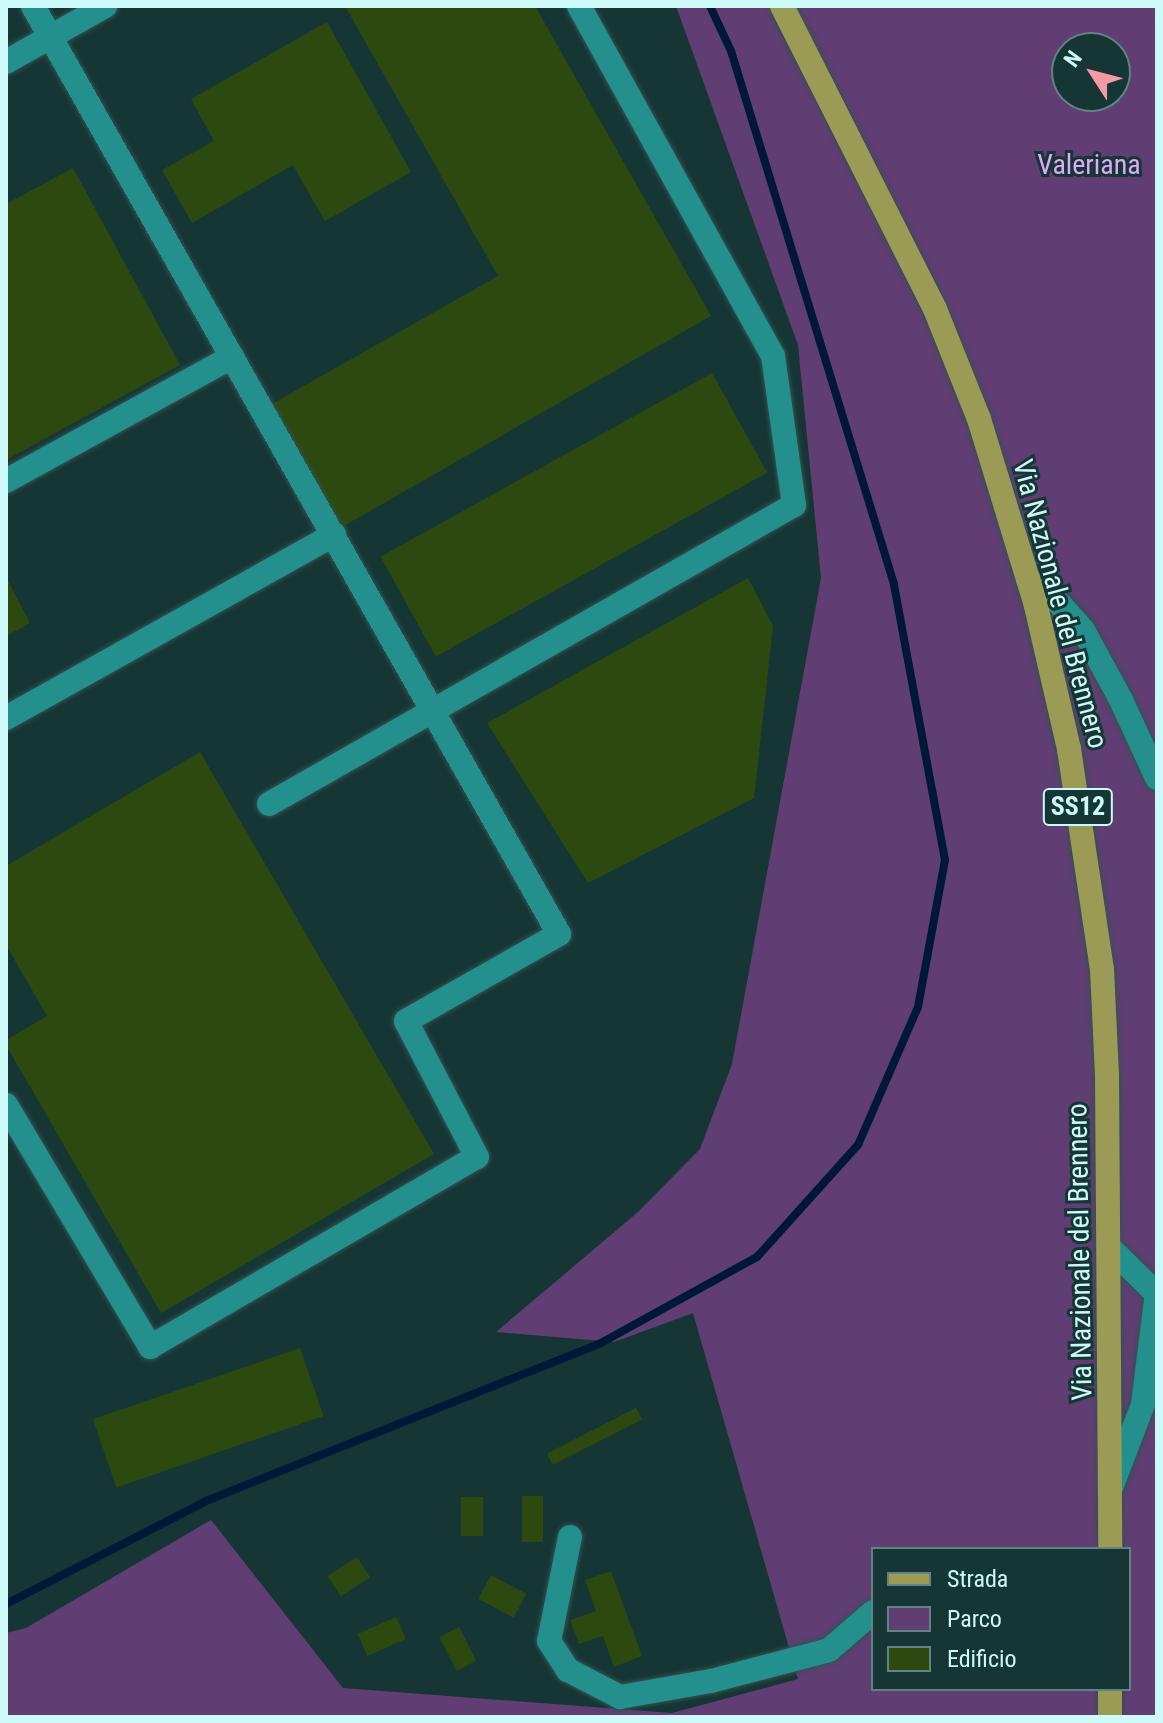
<!DOCTYPE html>
<style>
body{margin:0}
#map{position:relative;width:1163px;height:1723px;overflow:hidden;background:#163635;font-family:"Roboto Condensed",sans-serif}
div>[style]{position:absolute}
.green>*{inset:0;background:#603e73}
.stream>*{height:8px;margin:-4px;padding:0 4px;transform-origin:4px;border-radius:4px;background:#001837}
.building>*{inset:0;background:#2c4a0f;transform-origin:0 0}
.roads{filter:drop-shadow(0 0 2px #315251) drop-shadow(0 0 2px #315251)}
.minor>*{height:24px;margin:-12px;padding:0 12px;transform-origin:12px;border-radius:12px;background:#24908e}
.major>*{height:24px;margin:-12px;padding:0 12px;transform-origin:12px;border-radius:12px;background:#9c9b56}
span{translate:-50% -50%;white-space:nowrap;text-align:center;line-height:1.15;-webkit-text-stroke:6px #163635;paint-order:stroke}
.shield-label span{padding:2px 6px;background:#163635;border:2px solid;border-radius:6px;-webkit-text-stroke-width:0}
.shield-label{font-size:26px;color:#cdfaf8;font-weight:700}
.park-label{font-size:28px;color:#dcabf7}
.street-label{font-size:28px;color:#cdfaf8}
.frame{position:absolute;inset:0;border:8px solid #cdfaf8;pointer-events:none}
.legend{position:absolute;left:871px;top:1547px;width:260px;height:144px;box-sizing:border-box;background:#163635;border:2px solid #5f8483;margin:0;padding:10px 14px;list-style:none;font-size:24px;color:#cdfaf8}
.legend li{display:flex;align-items:center;gap:16px;height:40px}
.legend b{width:40px;border:2px solid #5f8483}
.north{position:absolute;left:1051px;top:32px;width:80px;height:80px;box-sizing:border-box;background:#163635;border:2px solid #5f8483;border-radius:50%;rotate:306deg;font-size:22px;font-weight:700;line-height:32px;text-align:center;color:#cdfaf8}
.north::after{content:'';display:block;margin:auto;width:28px;height:36px;background:#f49aa4;clip-path:polygon(50% 0,100% 100%,50% 72%,0 100%)}
</style>
<div id="map">
<div class="green">
<i style="clip-path:polygon(evenodd,676px 6px,1157px 6px,1157px 1717px,6px 1717px,6px 1633px,26px 1628px,211px 1520px,343px 1688px,672px 1713px,798px 1679px,693px 1313px,614px 1342px,496px 1332px,638px 1212px,700px 1149px,732px 1064px,821px 578px,798px 345px,676px 6px,1067px 48px,1115px 48px,1115px 96px,1067px 96px,1067px 48px,676px 6px,873px 1549px,1129px 1549px,1129px 1689px,873px 1689px,873px 1549px)"></i>
</div>
<div class="stream">
<i style="left:6px;top:1604px;width:225px;rotate:-27.2deg"></i>
<i style="left:206px;top:1501px;width:425px;rotate:-21.8deg"></i>
<i style="left:601px;top:1343px;width:178px;rotate:-28.9deg"></i>
<i style="left:757px;top:1257px;width:151px;rotate:-48deg"></i>
<i style="left:858px;top:1145px;width:150px;rotate:-66.5deg"></i>
<i style="left:918px;top:1007px;width:149px;rotate:-79.6deg"></i>
<i style="left:945px;top:860px;width:281px;rotate:-100.5deg"></i>
<i style="left:894px;top:584px;width:557px;rotate:-107deg"></i>
<i style="left:731px;top:51px;width:50px;rotate:-115deg"></i>
</div>
<div class="building">
<i style="clip-path:polygon(345px 6px,535px 6px,711px 316px,342px 527px,272px 404px,498px 276px)"></i>
<i style="clip-path:polygon(327px 22px,411px 172px,325px 221px,293px 165px,192px 223px,162px 170px,214px 141px,191px 99px)"></i>
<i style="clip-path:polygon(73px 168px,180px 365px,6px 460px,6px 204px)"></i>
<i style="left:712px;top:373px;width:114px;height:379px;rotate:61deg"></i>
<i style="clip-path:polygon(6px 577px,30px 623px,6px 636px)"></i>
<i style="clip-path:polygon(748px 578px,773px 626px,754px 798px,588px 883px,487px 723px)"></i>
<i style="clip-path:polygon(200px 752px,434px 1154px,161px 1313px,6px 1045px,6px 1040px,47px 1016px,6px 945px,6px 866px)"></i>
<i style="left:300px;top:1348px;width:72px;height:219px;rotate:71deg"></i>
<i style="left:636px;top:1408px;width:13px;height:100px;rotate:63deg"></i>
<i style="left:522px;top:1496px;width:21px;height:46px"></i>
<i style="left:461px;top:1497px;width:22px;height:39px"></i>
<i style="left:357px;top:1557px;width:24px;height:35px;rotate:57deg"></i>
<i style="clip-path:polygon(611px 1571px,642px 1656px,614px 1667px,603px 1636px,579px 1644px,570px 1620px,596px 1611px,585px 1580px)"></i>
<i style="left:491px;top:1575px;width:40px;height:27px;rotate:28deg"></i>
<i style="left:396px;top:1617px;width:24px;height:42px;rotate:66deg"></i>
<i style="left:459px;top:1627px;width:38px;height:22px;rotate:63deg"></i>
</div>
<div class="roads">
<div class="minor">
<i style="left:6px;top:62px;width:114px;rotate:-29.5deg"></i>
<i style="left:6px;top:481px;width:258px;rotate:-28.8deg"></i>
<i style="left:1028px;top:580px;width:24px;rotate:30deg"></i>
<i style="left:1049px;top:592px;width:51px;rotate:48.2deg"></i>
<i style="left:1083px;top:630px;width:80px;rotate:61.5deg"></i>
<i style="left:1121px;top:700px;width:86px;rotate:65.2deg"></i>
<i style="left:6px;top:718px;width:376px;rotate:-29.2deg"></i>
<i style="left:269px;top:804px;width:604px;rotate:-29.66deg"></i>
<i style="left:794px;top:505px;width:150px;rotate:-98deg"></i>
<i style="left:773px;top:356px;width:400px;rotate:-119deg"></i>
<i style="left:6px;top:1105px;width:282px;rotate:59.2deg"></i>
<i style="left:150px;top:1347px;width:378px;rotate:-30.2deg"></i>
<i style="left:477px;top:1157px;width:153px;rotate:-117.6deg"></i>
<i style="left:406px;top:1021px;width:176px;rotate:-29.6deg"></i>
<i style="left:559px;top:934px;width:1067px;rotate:-119.55deg"></i>
<i style="left:1110px;top:1248px;width:64px;rotate:44.4deg"></i>
<i style="left:1111px;top:1488px;width:90px;rotate:-69.1deg"></i>
<i style="left:1143px;top:1404px;width:113px;rotate:-82.9deg"></i>
<i style="left:570px;top:1537px;width:106px;rotate:101.4deg"></i>
<i style="left:549px;top:1641px;width:35px;rotate:57deg"></i>
<i style="left:568px;top:1670px;width:59px;rotate:27.4deg"></i>
<i style="left:620px;top:1697px;width:92px;rotate:-10deg"></i>
<i style="left:711px;top:1681px;width:122px;rotate:-14.7deg"></i>
<i style="left:829px;top:1650px;width:58px;rotate:-40.8deg"></i>
</div>
<div class="major">
<i style="left:782px;top:6px;width:339px;rotate:63.2deg"></i>
<i style="left:935px;top:309px;width:118px;rotate:68.2deg"></i>
<i style="left:979px;top:419px;width:195px;rotate:73deg"></i>
<i style="left:1036px;top:606px;width:147px;rotate:77deg"></i>
<i style="left:1069px;top:749px;width:222px;rotate:81.5deg"></i>
<i style="left:1102px;top:969px;width:106px;rotate:87.3deg"></i>
<i style="left:1107px;top:1075px;width:474px;rotate:89.6deg"></i>
<i style="left:1110px;top:1689px;width:28px;rotate:90deg"></i>
</div>
</div>
<div class="shield-label">
<span style="left:1078px;top:807px">SS12</span>
</div>
<div class="park-label">
<span style="left:1089px;top:165px">Valeriana</span>
</div>
<div class="street-label">
<span style="left:1060px;top:604px;rotate:75deg">Via Nazionale del Brennero</span>
<span style="left:1080px;top:1252px;rotate:-91deg">Via Nazionale del Brennero</span>
</div>
<div class="frame"></div>
<ul class="legend">
<li><b style="height:10px;background:#9c9b56"></b>Strada</li>
<li><b style="height:22px;background:#603e73"></b>Parco</li>
<li><b style="height:22px;background:#2c4a0f"></b>Edificio</li>
</ul>
<div class="north">N</div>
</div>
